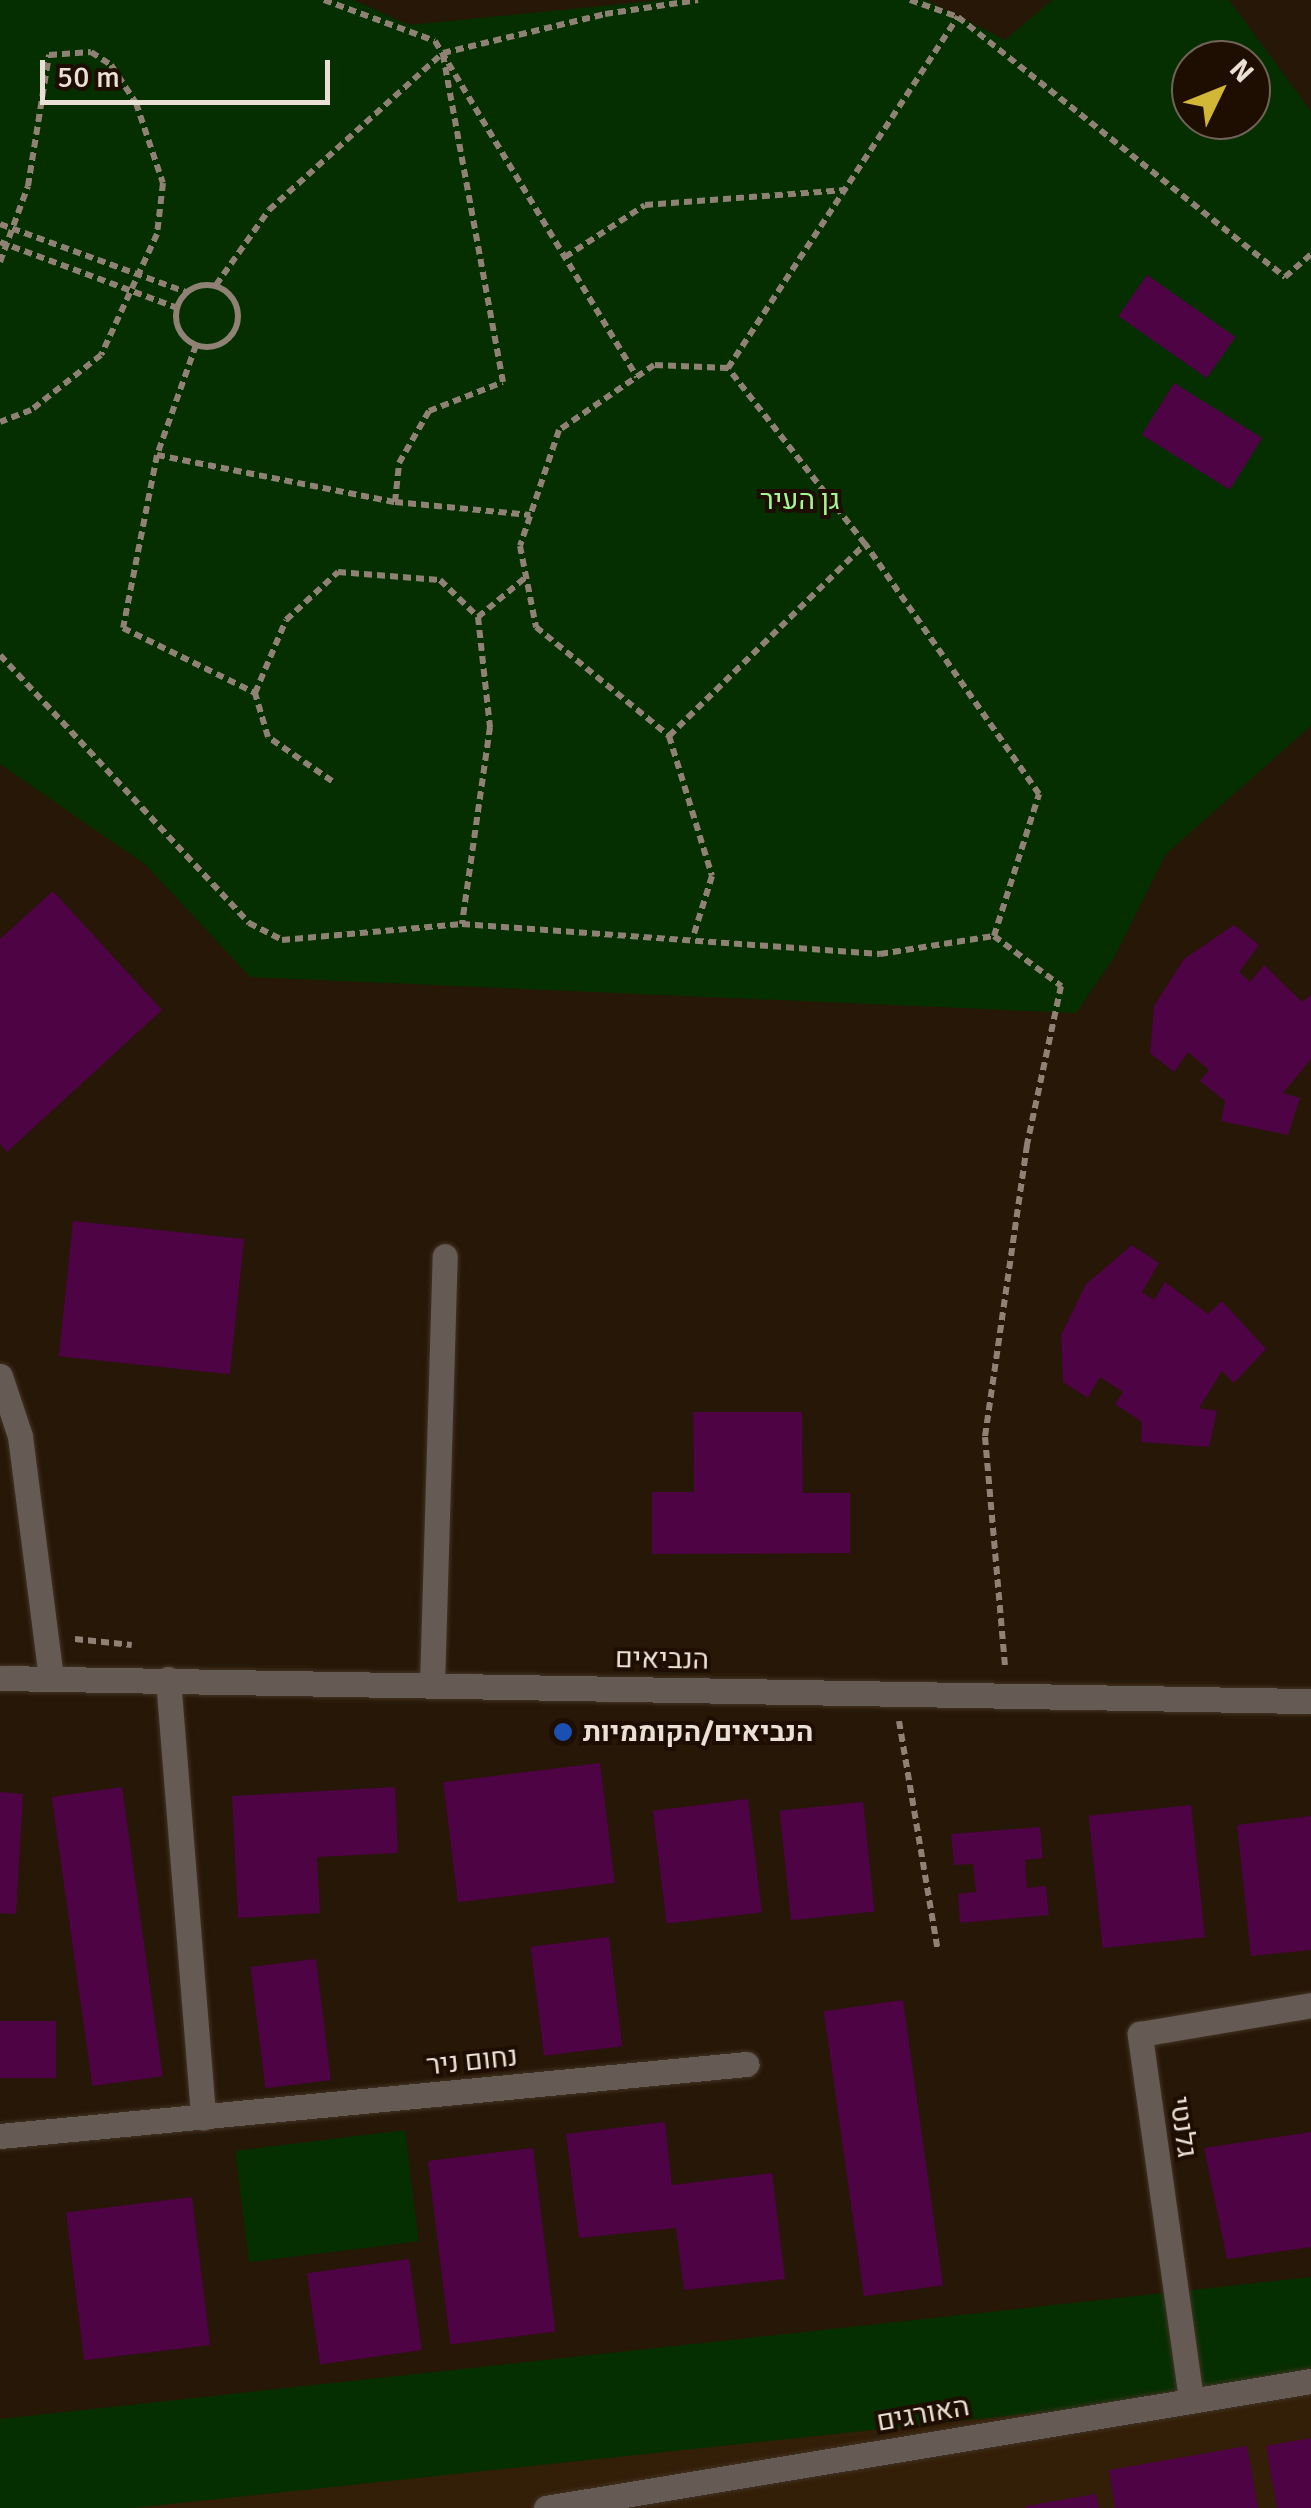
<!DOCTYPE html>
<meta charset="utf-8">
<style>
body{margin:0}
#map{position:relative;width:1311px;height:2508px;overflow:hidden;background:#271707;font-family:Signika,Heebo,sans-serif}
div>[style]{position:absolute}
.built>*{inset:0;background:#331e08}
.green>*{inset:0;background:#062f00;transform-origin:0 0}
.building>*{inset:0;background:#4d0344;transform-origin:0 0}
.path>*{height:6px;margin-top:-3px;transform-origin:0;background:repeating-linear-gradient(90deg,#8f8275 0 8px,transparent 0 13px)}
.path>.ring{margin:-3px;padding:0;box-sizing:content-box;background:none;border:6px solid #8f8275;border-radius:50%}
.roads{filter:drop-shadow(0 0 2px #423324) drop-shadow(0 0 2px #423324)}
.minor>*{height:25px;margin:-12.5px;padding:0 12.5px;transform-origin:12.5px;border-radius:12.5px;background:#655a54}
.dots>*{width:28px;height:28px;translate:-50% -50%;box-sizing:border-box;border:5px solid #1d0e01;border-radius:50%}
span{translate:-50% -50%;white-space:nowrap;text-align:center;line-height:1.15;-webkit-text-stroke:8px #1d0e01;paint-order:stroke}
.park-label{font-size:28px;color:#a5f691}
.street-label{font-size:28px;color:#ebe0d6}
.poi-label{font-size:28px;color:#ebe0d6;font-weight:700}
.left{translate:0 -50%;text-align:left}
.north{position:absolute;left:1171px;top:40px;width:100px;height:100px;box-sizing:border-box;background:#1d0e01;border:2px solid #6f6256;border-radius:50%;rotate:47deg;font-size:28px;font-weight:700;line-height:40px;text-align:center;color:#ebe0d6}
.north::after{content:'';display:block;margin:auto;width:35px;height:45px;background:#d2b736;clip-path:polygon(50% 0,100% 100%,50% 72%,0 100%)}
.scale{position:absolute;left:40px;top:60px;width:290px;height:45px;box-sizing:border-box;border:5px solid #ebe0d6;border-top:0;padding-left:12px;font-size:30px;line-height:35px;white-space:nowrap;color:#ebe0d6;-webkit-text-stroke:8px #1d0e01;paint-order:stroke}
</style>
<div id="map">
<div class="built">
<i style="clip-path:polygon(1311px 2348px,1311px 2508px,0 2508px,0 2498px)"></i>
</div>
<div class="green">
<i style="clip-path:polygon(evenodd,0 0,353px 0,409px 25px,663px 0,926px 0,1005px 40px,1052px 0,1229px 0,1311px 111px,1311px 726px,1166px 854px,1115px 956px,1076px 1013px,250px 977px,146px 865px,0 764px,0 0,1191px 60px,1251px 60px,1251px 120px,1191px 120px,1191px 60px)"></i>
<i style="left:405px;top:2130px;width:112px;height:171px;rotate:83deg"></i>
<i style="clip-path:polygon(1311px 2277px,1311px 2384px,132px 2508px,0 2508px,0 2419px)"></i>
</div>
<div class="building">
<i style="left:1147px;top:275px;width:108px;height:50px;rotate:35deg"></i>
<i style="left:1174px;top:383px;width:104px;height:61px;rotate:32deg"></i>
<i style="clip-path:polygon(53px 891px,162px 1010px,7px 1152px,0 1144px,0 939px)"></i>
<i style="clip-path:polygon(1234px 925px,1259px 945px,1239px 972px,1250px 982px,1264px 965px,1302px 1002px,1311px 995px,1311px 1059px,1283px 1093px,1300px 1098px,1288px 1135px,1221px 1121px,1225px 1101px,1200px 1081px,1209px 1070px,1188px 1052px,1174px 1072px,1150px 1053px,1154px 1006px,1184px 959px)"></i>
<i style="left:73px;top:1221px;width:172px;height:136px;rotate:6deg"></i>
<i style="clip-path:polygon(1132px 1245px,1159px 1263px,1142px 1292px,1154px 1300px,1165px 1282px,1208px 1314px,1222px 1301px,1266px 1349px,1234px 1383px,1222px 1371px,1199px 1408px,1217px 1411px,1209px 1447px,1141px 1442px,1142px 1422px,1115px 1404px,1123px 1392px,1100px 1377px,1088px 1398px,1063px 1382px,1061px 1335px,1086px 1284px)"></i>
<i style="clip-path:polygon(693px 1412px,802px 1412px,803px 1493px,850px 1493px,850px 1553px,652px 1554px,652px 1492px,694px 1492px)"></i>
<i style="left:600px;top:1763px;width:121px;height:158px;rotate:83deg"></i>
<i style="left:122px;top:1787px;width:292px;height:71px;rotate:82deg"></i>
<i style="clip-path:polygon(395px 1787px,398px 1853px,317px 1857px,320px 1913px,238px 1918px,232px 1796px)"></i>
<i style="clip-path:polygon(0 1792px,23px 1794px,16px 1914px,0 1913px)"></i>
<i style="left:748px;top:1799px;width:114px;height:96px;rotate:83deg"></i>
<i style="left:863px;top:1802px;width:110px;height:84px;rotate:84deg"></i>
<i style="left:1191px;top:1805px;width:133px;height:103px;rotate:84deg"></i>
<i style="clip-path:polygon(1311px 1816px,1311px 1950px,1251px 1956px,1237px 1825px)"></i>
<i style="clip-path:polygon(1040px 1827px,1043px 1858px,1025px 1860px,1027px 1888px,1046px 1886px,1049px 1915px,960px 1923px,958px 1894px,976px 1892px,973px 1864px,954px 1865px,951px 1834px)"></i>
<i style="left:609px;top:1937px;width:110px;height:79px;rotate:83deg"></i>
<i style="left:316px;top:1959px;width:122px;height:66px;rotate:83deg"></i>
<i style="left:903px;top:2000px;width:288px;height:80px;rotate:82deg"></i>
<i style="left:56px;top:2021px;width:57px;height:56px;rotate:90deg"></i>
<i style="clip-path:polygon(665px 2122px,672px 2185px,772px 2173px,785px 2279px,684px 2290px,676px 2228px,579px 2238px,566px 2134px)"></i>
<i style="clip-path:polygon(1311px 2132px,1311px 2247px,1227px 2259px,1204px 2148px)"></i>
<i style="left:533px;top:2148px;width:185px;height:106px;rotate:83deg"></i>
<i style="left:192px;top:2197px;width:149px;height:127px;rotate:83deg"></i>
<i style="left:409px;top:2259px;width:92px;height:103px;rotate:82deg"></i>
<i style="clip-path:polygon(1311px 2438px,1311px 2508px,1277px 2508px,1266px 2446px)"></i>
<i style="clip-path:polygon(1247px 2446px,1258px 2508px,1115px 2508px,1109px 2470px)"></i>
<i style="clip-path:polygon(1096px 2494px,1099px 2508px,1026px 2508px,1026px 2506px)"></i>
</div>
<div class="path">
<i style="left:324px;top:0;width:118px;rotate:20.3deg"></i>
<i style="left:435px;top:41px;width:392px;rotate:59deg"></i>
<i style="left:910px;top:0;width:51px;rotate:19.5deg"></i>
<i style="left:0;top:224px;width:198px;rotate:20.1deg"></i>
<i style="left:0;top:242px;width:189px;rotate:20.4deg"></i>
<i style="left:565px;top:257px;width:95px;rotate:-33deg"></i>
<i style="left:645px;top:205px;width:201px;rotate:-4.3deg"></i>
<i style="left:0;top:262px;width:81px;rotate:-69.8deg"></i>
<i style="left:28px;top:186px;width:133px;rotate:-80.9deg"></i>
<i style="left:49px;top:55px;width:42px;rotate:-4.1deg"></i>
<i style="left:91px;top:52px;width:24px;rotate:33deg"></i>
<i style="left:111px;top:65px;width:45px;rotate:56.7deg"></i>
<i style="left:136px;top:103px;width:84px;rotate:71.4deg"></i>
<i style="left:163px;top:183px;width:51px;rotate:96.7deg"></i>
<i style="left:157px;top:234px;width:133px;rotate:114.8deg"></i>
<i style="left:101px;top:355px;width:89px;rotate:141.8deg"></i>
<i style="left:31px;top:410px;width:33px;rotate:159deg"></i>
<i class="ring" style="left:176px;top:285px;width:56px;height:56px"></i>
<i style="left:216px;top:285px;width:92px;rotate:-54.8deg"></i>
<i style="left:269px;top:210px;width:234px;rotate:-42.1deg"></i>
<i style="left:443px;top:53px;width:167px;rotate:-13.5deg"></i>
<i style="left:605px;top:14px;width:94px;rotate:-8.6deg"></i>
<i style="left:196px;top:345px;width:117px;rotate:109.5deg"></i>
<i style="left:157px;top:455px;width:176px;rotate:101.1deg"></i>
<i style="left:123px;top:628px;width:147px;rotate:26.2deg"></i>
<i style="left:728px;top:368px;width:74px;rotate:-177.7deg"></i>
<i style="left:654px;top:365px;width:115px;rotate:145.6deg"></i>
<i style="left:559px;top:430px;width:122px;rotate:108.6deg"></i>
<i style="left:520px;top:546px;width:83px;rotate:78.8deg"></i>
<i style="left:536px;top:627px;width:172px;rotate:39.3deg"></i>
<i style="left:669px;top:736px;width:274px;rotate:-44.4deg"></i>
<i style="left:157px;top:455px;width:243px;rotate:11.2deg"></i>
<i style="left:395px;top:502px;width:136px;rotate:5.5deg"></i>
<i style="left:395px;top:502px;width:39px;rotate:-84deg"></i>
<i style="left:399px;top:463px;width:60px;rotate:-60deg"></i>
<i style="left:429px;top:411px;width:79px;rotate:-21.4deg"></i>
<i style="left:503px;top:382px;width:333px;rotate:-100.4deg"></i>
<i style="left:478px;top:617px;width:62px;rotate:-39.8deg"></i>
<i style="left:0;top:655px;width:366px;rotate:47.1deg"></i>
<i style="left:249px;top:923px;width:37px;rotate:27deg"></i>
<i style="left:282px;top:940px;width:181px;rotate:-5.1deg"></i>
<i style="left:462px;top:924px;width:419px;rotate:4.1deg"></i>
<i style="left:880px;top:954px;width:115px;rotate:-9deg"></i>
<i style="left:994px;top:936px;width:84px;rotate:36.7deg"></i>
<i style="left:1061px;top:986px;width:163px;rotate:102.1deg"></i>
<i style="left:1027px;top:1145px;width:295px;rotate:98.2deg"></i>
<i style="left:985px;top:1437px;width:229px;rotate:85deg"></i>
<i style="left:669px;top:736px;width:146px;rotate:72.9deg"></i>
<i style="left:712px;top:876px;width:64px;rotate:107.3deg"></i>
<i style="left:332px;top:781px;width:78px;rotate:-145.5deg"></i>
<i style="left:268px;top:737px;width:46px;rotate:-106.5deg"></i>
<i style="left:255px;top:693px;width:79px;rotate:-67deg"></i>
<i style="left:286px;top:620px;width:71px;rotate:-42.7deg"></i>
<i style="left:338px;top:572px;width:102px;rotate:4.5deg"></i>
<i style="left:440px;top:580px;width:53px;rotate:44.2deg"></i>
<i style="left:478px;top:617px;width:111px;rotate:83.8deg"></i>
<i style="left:490px;top:727px;width:199px;rotate:98.1deg"></i>
<i style="left:994px;top:936px;width:149px;rotate:-72.4deg"></i>
<i style="left:1039px;top:794px;width:305px;rotate:-124.8deg"></i>
<i style="left:865px;top:544px;width:223px;rotate:-127.9deg"></i>
<i style="left:728px;top:368px;width:420px;rotate:-56.8deg"></i>
<i style="left:958px;top:17px;width:418px;rotate:38.5deg"></i>
<i style="left:1285px;top:277px;width:35px;rotate:-41deg"></i>
<i style="left:75px;top:1639px;width:57px;rotate:6deg"></i>
<i style="left:899px;top:1721px;width:233px;rotate:80.4deg"></i>
</div>
<div class="roads">
<div class="minor">
<i style="left:0;top:1376px;width:63px;rotate:71.6deg"></i>
<i style="left:20px;top:1436px;width:243px;rotate:82.7deg"></i>
<i style="left:0;top:1678px;width:1311px;rotate:1.01deg"></i>
<i style="left:168px;top:1679px;width:440px;rotate:85.4deg"></i>
<i style="left:432px;top:1685px;width:429px;rotate:-88.3deg"></i>
<i style="left:0;top:2136px;width:750px;rotate:-5.51deg"></i>
<i style="left:1191px;top:2399px;width:369px;rotate:-98deg"></i>
<i style="left:1140px;top:2034px;width:173px;rotate:-9.6deg"></i>
<i style="left:546px;top:2508px;width:775px;rotate:-9.43deg"></i>
</div>
</div>
<div class="dots">
<i style="left:563px;top:1732px;background:#1a4fb4"></i>
</div>
<div class="park-label">
<span style="left:800px;top:500px">גן העיר</span>
</div>
<div class="street-label">
<span style="left:662px;top:1659px;rotate:1deg">הנביאים</span>
<span style="left:472px;top:2061px;rotate:-6deg">נחום ניר</span>
<span style="left:1183px;top:2127px;rotate:82deg">גלנטי</span>
<span style="left:923px;top:2414px;rotate:-10deg">האורגים</span>
</div>
<div class="poi-label">
<span class="left" style="left:583px;top:1732px">הנביאים/הקוממיות</span>
</div>
<div class="north">N</div>
<div class="scale">50 m</div>
</div>
